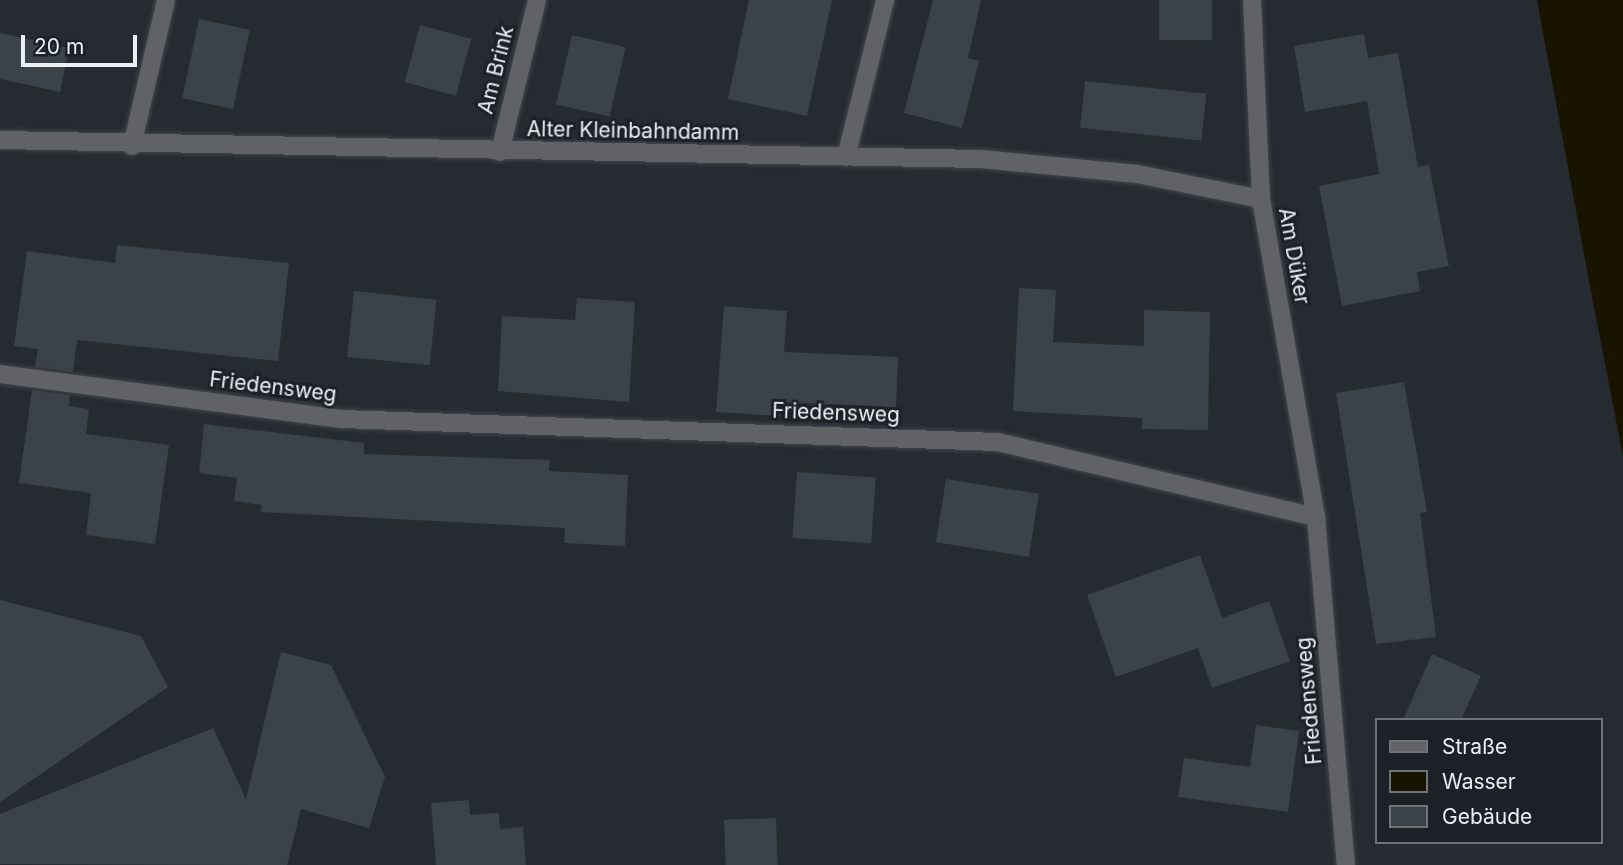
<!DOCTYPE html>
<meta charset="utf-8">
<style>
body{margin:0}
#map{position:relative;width:1623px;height:865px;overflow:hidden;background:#252b31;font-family:Inter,sans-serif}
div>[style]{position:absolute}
.water>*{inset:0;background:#181400}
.building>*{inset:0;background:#3c4249;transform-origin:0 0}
.roads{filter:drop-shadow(0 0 2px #41464c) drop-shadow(0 0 2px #41464c)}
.street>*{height:18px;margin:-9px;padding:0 9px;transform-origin:9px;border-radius:9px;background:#606266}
span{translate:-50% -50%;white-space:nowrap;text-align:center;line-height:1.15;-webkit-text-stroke:6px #1c2127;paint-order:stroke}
.street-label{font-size:21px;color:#ebeef2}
.legend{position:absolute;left:1375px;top:718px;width:228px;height:126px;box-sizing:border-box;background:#1c2127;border:2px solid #6f7378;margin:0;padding:9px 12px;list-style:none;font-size:21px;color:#ebeef2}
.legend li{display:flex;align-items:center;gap:14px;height:35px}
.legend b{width:35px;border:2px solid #6f7378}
.scale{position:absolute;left:21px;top:35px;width:116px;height:32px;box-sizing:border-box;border:4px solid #ebeef2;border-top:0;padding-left:9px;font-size:21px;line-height:24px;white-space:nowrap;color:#ebeef2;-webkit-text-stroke:5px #1c2127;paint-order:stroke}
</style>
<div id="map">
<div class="water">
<i style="clip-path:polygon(1537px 0,1623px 0,1623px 456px,1590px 286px)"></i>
</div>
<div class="building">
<i style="clip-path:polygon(749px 0,832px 0,807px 116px,728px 99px)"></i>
<i style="clip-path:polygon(933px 0,981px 0,968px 58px,979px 61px,962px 128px,904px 113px)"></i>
<i style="left:1159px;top:0;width:53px;height:40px"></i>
<i style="left:199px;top:19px;width:52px;height:81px;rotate:12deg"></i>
<i style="left:420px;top:25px;width:53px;height:59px;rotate:15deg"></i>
<i style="clip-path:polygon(0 33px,69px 48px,60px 92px,0 79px)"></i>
<i style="clip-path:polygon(1364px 34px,1368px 58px,1398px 53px,1418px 167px,1429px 165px,1449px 266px,1417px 272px,1420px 291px,1342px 306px,1319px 186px,1379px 174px,1367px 101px,1305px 112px,1294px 46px)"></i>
<i style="left:572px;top:35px;width:55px;height:71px;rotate:13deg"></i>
<i style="left:1085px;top:81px;width:122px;height:47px;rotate:6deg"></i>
<i style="clip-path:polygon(117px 245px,289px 263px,278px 361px,77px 340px,73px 372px,35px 367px,38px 349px,14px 346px,27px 251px,115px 263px)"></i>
<i style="clip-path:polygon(1019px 288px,1056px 290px,1053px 342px,1144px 346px,1144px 310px,1210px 312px,1208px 430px,1142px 429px,1142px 418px,1013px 411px)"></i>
<i style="left:354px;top:291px;width:83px;height:66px;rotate:6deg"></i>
<i style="clip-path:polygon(577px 298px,635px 302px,629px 402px,498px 391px,502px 316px,575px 320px)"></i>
<i style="clip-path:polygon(724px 306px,787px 311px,784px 352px,898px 357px,896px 407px,781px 402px,780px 416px,716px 412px)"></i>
<i style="clip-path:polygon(1404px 382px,1427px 512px,1420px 513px,1436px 637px,1376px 644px,1336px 393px)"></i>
<i style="clip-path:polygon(32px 390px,70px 395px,69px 406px,89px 409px,86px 434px,169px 445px,155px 544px,86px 535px,91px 493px,19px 483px)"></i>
<i style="clip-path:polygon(204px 424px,364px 443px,364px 454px,550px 460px,549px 471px,628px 475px,625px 546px,564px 543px,565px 528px,261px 512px,262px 505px,234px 501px,237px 478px,199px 473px)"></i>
<i style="left:797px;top:472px;width:79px;height:66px;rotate:4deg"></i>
<i style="left:946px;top:479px;width:94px;height:64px;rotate:9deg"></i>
<i style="clip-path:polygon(1200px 555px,1222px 618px,1269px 601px,1290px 661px,1212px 688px,1198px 648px,1116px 677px,1087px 595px)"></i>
<i style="clip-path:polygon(0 600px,141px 636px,168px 687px,0 802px)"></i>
<i style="clip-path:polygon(281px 652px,331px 665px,385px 777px,369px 828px,301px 809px,287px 865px,0 864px,0 814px,213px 728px,246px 799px)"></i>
<i style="clip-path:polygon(1432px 654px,1481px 676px,1461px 720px,1403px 720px)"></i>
<i style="clip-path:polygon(1256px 725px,1299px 731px,1288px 812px,1178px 797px,1184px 758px,1250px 767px)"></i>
<i style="clip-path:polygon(469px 800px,470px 815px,499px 813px,500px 829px,523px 827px,526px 865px,436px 865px,431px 803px)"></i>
<i style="left:776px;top:818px;width:47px;height:52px;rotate:88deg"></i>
</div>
<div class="roads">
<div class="street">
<i style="left:1252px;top:0;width:199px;rotate:87.4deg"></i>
<i style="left:1261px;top:199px;width:323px;rotate:80.2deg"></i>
<i style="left:0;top:140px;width:981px;rotate:1.11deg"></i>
<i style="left:981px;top:159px;width:157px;rotate:5.5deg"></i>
<i style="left:1137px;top:174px;width:126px;rotate:11.4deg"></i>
<i style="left:132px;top:146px;width:150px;rotate:-76.9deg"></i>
<i style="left:500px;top:152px;width:156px;rotate:-76.3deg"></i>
<i style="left:846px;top:157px;width:162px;rotate:-76deg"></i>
<i style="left:0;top:374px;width:345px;rotate:7.5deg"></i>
<i style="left:342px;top:419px;width:656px;rotate:2.01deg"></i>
<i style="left:998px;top:442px;width:327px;rotate:13.3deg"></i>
<i style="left:1316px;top:517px;width:349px;rotate:85.1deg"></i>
</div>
</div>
<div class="street-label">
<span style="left:496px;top:70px;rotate:-76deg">Am Brink</span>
<span style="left:633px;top:131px;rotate:1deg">Alter Kleinbahndamm</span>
<span style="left:1294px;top:256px;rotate:80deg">Am Düker</span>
<span style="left:273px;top:387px;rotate:7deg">Friedensweg</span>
<span style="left:836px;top:413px;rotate:2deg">Friedensweg</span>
<span style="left:1309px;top:701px;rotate:-95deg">Friedensweg</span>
</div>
<ul class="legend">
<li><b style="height:9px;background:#606266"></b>Straße</li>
<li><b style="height:19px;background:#181400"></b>Wasser</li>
<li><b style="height:19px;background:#3c4249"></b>Gebäude</li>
</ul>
<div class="scale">20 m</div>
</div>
